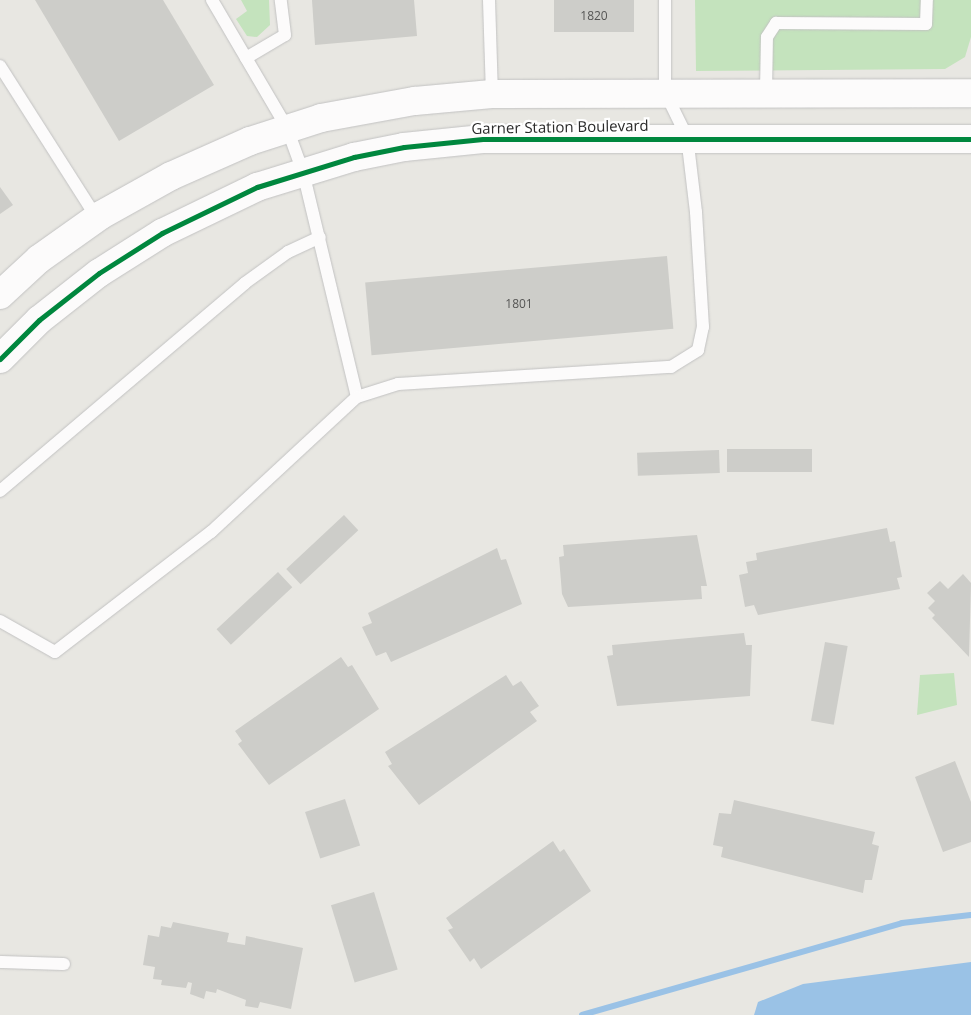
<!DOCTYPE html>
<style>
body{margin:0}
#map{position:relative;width:971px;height:1015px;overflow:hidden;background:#e8e7e2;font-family:"Open Sans",sans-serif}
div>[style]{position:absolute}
.green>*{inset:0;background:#c4e3bd}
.water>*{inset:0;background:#9ac2e6}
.stream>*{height:6px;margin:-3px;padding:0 3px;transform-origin:3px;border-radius:3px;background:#9ac2e6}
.building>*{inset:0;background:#cdcdc9;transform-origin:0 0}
.roads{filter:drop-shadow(0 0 1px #c2c2c2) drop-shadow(0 0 1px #c2c2c2)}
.service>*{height:12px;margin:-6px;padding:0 6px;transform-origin:6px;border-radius:6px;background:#fcfbfb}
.tertiary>*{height:28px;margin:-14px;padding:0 14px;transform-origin:14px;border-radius:14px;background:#fcfbfb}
.cycleway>*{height:5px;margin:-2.5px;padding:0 2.5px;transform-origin:2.5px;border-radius:2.5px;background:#00873e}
span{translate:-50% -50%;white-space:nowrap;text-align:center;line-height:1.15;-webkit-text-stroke:4.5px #fff;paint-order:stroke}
.number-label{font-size:12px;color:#555554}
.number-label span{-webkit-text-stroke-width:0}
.street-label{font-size:15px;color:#2b2b2b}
</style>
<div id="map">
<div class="green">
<i style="clip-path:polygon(241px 0,269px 0,270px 25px,257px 37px,247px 36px,236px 19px,247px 11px)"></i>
<i style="clip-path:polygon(695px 0,971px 0,971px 37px,965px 57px,945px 69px,696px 71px)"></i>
<i style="clip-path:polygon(954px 673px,957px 705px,917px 715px,920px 675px)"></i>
</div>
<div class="water">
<i style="clip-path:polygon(971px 962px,971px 1015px,754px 1015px,758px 1002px,803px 984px)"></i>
</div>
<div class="stream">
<i style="left:582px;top:1015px;width:333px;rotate:-16deg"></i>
<i style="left:902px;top:923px;width:69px;rotate:-6.6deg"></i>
</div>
<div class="building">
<i style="clip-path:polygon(35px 0,163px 0,214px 85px,119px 141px)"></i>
<i style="clip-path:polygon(312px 0,414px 0,417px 36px,315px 45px)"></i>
<i style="left:554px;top:0;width:80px;height:32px"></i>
<i style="clip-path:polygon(0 187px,13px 205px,0 214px)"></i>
<i style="left:667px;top:256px;width:73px;height:303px;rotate:85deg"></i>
<i style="left:812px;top:449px;width:23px;height:85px;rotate:90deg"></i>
<i style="left:719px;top:450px;width:23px;height:82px;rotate:88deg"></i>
<i style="left:344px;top:515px;width:21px;height:79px;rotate:47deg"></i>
<i style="clip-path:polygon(887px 528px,890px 542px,895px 541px,902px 577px,897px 578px,900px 589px,758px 615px,754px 605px,745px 607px,739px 575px,748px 573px,746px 562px,757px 560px,756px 553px)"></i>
<i style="clip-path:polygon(697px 535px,707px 586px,701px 586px,702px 599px,568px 607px,562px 594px,559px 557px,564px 556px,563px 545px)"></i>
<i style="clip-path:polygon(497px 548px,501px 560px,506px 559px,522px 604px,391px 662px,386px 652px,376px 656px,362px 627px,372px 623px,368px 613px)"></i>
<i style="left:278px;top:572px;width:21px;height:84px;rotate:47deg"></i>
<i style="clip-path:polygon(963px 574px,971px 583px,969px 657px,932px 618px,935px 615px,928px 608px,935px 601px,927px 593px,940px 581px,948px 589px)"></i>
<i style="clip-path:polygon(744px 633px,746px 645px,752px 645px,750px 696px,617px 706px,607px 656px,613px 655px,612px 645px)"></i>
<i style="left:825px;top:642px;width:23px;height:80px;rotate:10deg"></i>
<i style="clip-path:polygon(341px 657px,348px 667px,352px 665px,379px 709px,269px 785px,238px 744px,242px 741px,235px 731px)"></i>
<i style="clip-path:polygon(506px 675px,513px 686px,521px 681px,539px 706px,530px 712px,537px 721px,419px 805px,388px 766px,392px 764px,385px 752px)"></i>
<i style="clip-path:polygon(955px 761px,971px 802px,971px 842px,943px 852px,915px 777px)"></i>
<i style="left:345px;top:799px;width:49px;height:42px;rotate:72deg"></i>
<i style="clip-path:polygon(734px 800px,875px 832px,872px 844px,879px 846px,872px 880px,865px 880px,863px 893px,721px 857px,723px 847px,713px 845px,719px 813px,731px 814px)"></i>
<i style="clip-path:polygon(553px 841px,560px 852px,564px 849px,591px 891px,481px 969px,474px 958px,470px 962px,448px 930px,453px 928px,446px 918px)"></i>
<i style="left:374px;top:892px;width:81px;height:45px;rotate:73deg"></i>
<i style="clip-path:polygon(173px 922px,229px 933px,227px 942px,245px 945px,246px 936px,303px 948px,291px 1009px,260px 1002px,258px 1008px,245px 1006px,246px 1000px,217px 989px,216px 993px,206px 991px,204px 999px,190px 994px,192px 983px,188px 982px,186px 988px,161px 985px,162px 980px,153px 979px,155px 967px,143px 965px,148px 935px,159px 937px,161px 926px,171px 928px)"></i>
</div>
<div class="roads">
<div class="service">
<i style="left:212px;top:0;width:148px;rotate:59.6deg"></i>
<i style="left:287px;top:128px;width:47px;rotate:70deg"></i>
<i style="left:303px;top:172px;width:231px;rotate:76.5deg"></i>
<i style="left:357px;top:397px;width:43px;rotate:-17.6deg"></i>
<i style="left:398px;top:384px;width:274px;rotate:-3.6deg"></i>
<i style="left:671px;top:367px;width:32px;rotate:-32deg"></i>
<i style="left:698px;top:350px;width:24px;rotate:-78deg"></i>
<i style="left:703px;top:327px;width:115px;rotate:-93.5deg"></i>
<i style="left:696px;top:212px;width:76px;rotate:-96.8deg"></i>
<i style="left:687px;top:137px;width:50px;rotate:-116.1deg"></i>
<i style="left:665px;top:92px;width:92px;rotate:-90deg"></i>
<i style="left:489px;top:0;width:94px;rotate:88.2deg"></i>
<i style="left:246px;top:58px;width:45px;rotate:-30.5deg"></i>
<i style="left:285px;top:35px;width:35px;rotate:-97deg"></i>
<i style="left:0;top:66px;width:180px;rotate:57.5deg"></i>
<i style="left:766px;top:92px;width:55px;rotate:-89deg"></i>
<i style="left:767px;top:37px;width:17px;rotate:-57deg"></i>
<i style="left:776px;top:23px;width:150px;rotate:0.4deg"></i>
<i style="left:926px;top:24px;width:24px;rotate:-88deg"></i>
<i style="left:0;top:491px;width:321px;rotate:-40.3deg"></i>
<i style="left:245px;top:283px;width:53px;rotate:-35.8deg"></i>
<i style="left:288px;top:252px;width:35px;rotate:-25deg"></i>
<i style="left:0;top:621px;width:63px;rotate:29.4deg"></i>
<i style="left:55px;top:652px;width:197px;rotate:-37.6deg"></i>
<i style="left:211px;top:532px;width:199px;rotate:-42.8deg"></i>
<i style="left:0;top:962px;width:64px;rotate:1.8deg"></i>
</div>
<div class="tertiary">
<i style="left:0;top:295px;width:53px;rotate:-42.7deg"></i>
<i style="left:39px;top:259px;width:76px;rotate:-35.4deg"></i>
<i style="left:101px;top:215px;width:80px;rotate:-29.1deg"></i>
<i style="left:171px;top:176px;width:86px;rotate:-23.9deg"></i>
<i style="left:250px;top:141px;width:75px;rotate:-17.9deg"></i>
<i style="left:321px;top:118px;width:96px;rotate:-10.3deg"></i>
<i style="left:415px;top:101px;width:77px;rotate:-5.2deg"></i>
<i style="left:492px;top:94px;width:479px;rotate:-0.1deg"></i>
<i style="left:0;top:359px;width:55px;rotate:-45deg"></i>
<i style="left:39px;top:320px;width:76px;rotate:-38.1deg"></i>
<i style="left:99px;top:273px;width:75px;rotate:-32.4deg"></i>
<i style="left:162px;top:233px;width:106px;rotate:-25.8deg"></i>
<i style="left:257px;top:187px;width:102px;rotate:-17.2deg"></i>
<i style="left:354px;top:157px;width:51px;rotate:-11.3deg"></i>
<i style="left:404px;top:147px;width:79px;rotate:-5.8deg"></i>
<i style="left:483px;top:139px;width:488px"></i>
</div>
</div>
<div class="cycleway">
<i style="left:0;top:359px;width:55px;rotate:-45deg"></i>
<i style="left:39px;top:320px;width:76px;rotate:-38.1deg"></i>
<i style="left:99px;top:273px;width:75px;rotate:-32.4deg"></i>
<i style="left:162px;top:233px;width:106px;rotate:-25.8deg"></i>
<i style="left:257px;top:187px;width:102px;rotate:-17.2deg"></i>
<i style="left:354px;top:157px;width:51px;rotate:-11.3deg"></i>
<i style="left:404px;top:147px;width:79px;rotate:-5.8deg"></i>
<i style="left:483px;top:139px;width:488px"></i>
</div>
<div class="number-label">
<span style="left:594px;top:16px">1820</span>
<span style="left:519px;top:304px">1801</span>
</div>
<div class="street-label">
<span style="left:560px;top:127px;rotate:-1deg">Garner Station Boulevard</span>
</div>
</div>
